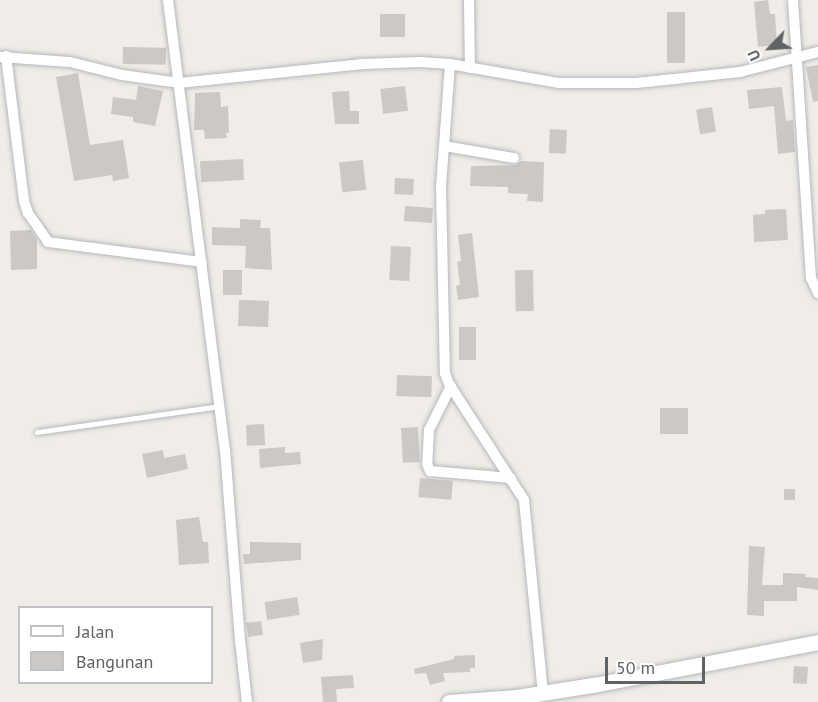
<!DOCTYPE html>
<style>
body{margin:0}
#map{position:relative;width:818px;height:702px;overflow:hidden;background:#f0ede8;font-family:"PT Sans",sans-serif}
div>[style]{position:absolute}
.building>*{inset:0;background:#cbc8c5;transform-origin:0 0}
.roads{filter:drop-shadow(0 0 2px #b5b8bb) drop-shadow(0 0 2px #b5b8bb)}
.lane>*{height:5px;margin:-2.5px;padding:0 2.5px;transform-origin:2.5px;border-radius:2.5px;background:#fff}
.street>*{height:10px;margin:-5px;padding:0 5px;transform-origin:5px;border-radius:5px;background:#fff}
.secondary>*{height:15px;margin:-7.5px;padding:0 7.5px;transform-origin:7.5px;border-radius:7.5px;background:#fff}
span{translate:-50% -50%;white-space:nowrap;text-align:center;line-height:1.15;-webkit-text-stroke:4.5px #fff;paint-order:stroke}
.legend{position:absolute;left:18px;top:606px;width:195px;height:78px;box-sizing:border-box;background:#fff;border:2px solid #bfc1c2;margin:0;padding:8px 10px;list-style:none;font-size:18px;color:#5f6366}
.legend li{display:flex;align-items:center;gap:12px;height:30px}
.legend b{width:30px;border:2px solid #bfc1c2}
.north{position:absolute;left:740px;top:18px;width:60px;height:60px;-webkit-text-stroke:4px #fff;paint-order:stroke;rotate:245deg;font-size:16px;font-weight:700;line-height:24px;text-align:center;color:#5f6366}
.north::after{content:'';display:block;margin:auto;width:21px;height:27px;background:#5f6366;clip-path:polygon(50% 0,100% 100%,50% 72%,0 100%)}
.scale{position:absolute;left:605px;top:657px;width:100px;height:27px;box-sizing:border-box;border:3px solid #5f6366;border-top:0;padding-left:8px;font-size:18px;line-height:21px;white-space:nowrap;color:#5f6366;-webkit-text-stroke:4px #fff;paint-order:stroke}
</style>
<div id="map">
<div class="building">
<i style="clip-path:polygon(768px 0,770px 14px,775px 14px,777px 45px,758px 47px,754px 2px)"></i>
<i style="left:667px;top:12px;width:18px;height:51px"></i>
<i style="left:405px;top:14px;width:23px;height:25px;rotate:90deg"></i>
<i style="left:123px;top:47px;width:43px;height:17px;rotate:1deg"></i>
<i style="clip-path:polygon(818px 65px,818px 101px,813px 102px,806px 67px)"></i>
<i style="clip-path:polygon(78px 73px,90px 145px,123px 140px,129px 178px,113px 181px,112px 175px,74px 181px,56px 77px)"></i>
<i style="clip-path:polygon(138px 86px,163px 91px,155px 126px,133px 122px,133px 117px,111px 114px,113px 97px,136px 100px)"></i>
<i style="left:405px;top:86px;width:25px;height:25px;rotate:83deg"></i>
<i style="clip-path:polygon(782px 87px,786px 121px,793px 120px,795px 152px,778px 154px,774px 106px,749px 109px,747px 90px)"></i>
<i style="clip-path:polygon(349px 91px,350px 111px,359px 111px,359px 124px,335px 124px,332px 92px)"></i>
<i style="clip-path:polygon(220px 92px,221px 107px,228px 106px,229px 133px,226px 133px,227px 138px,205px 139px,204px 130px,194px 130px,195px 93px)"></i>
<i style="left:712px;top:107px;width:25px;height:16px;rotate:81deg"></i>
<i style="left:550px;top:129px;width:17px;height:24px;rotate:3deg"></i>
<i style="left:243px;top:159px;width:21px;height:43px;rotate:87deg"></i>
<i style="left:363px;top:160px;width:30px;height:24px;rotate:84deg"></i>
<i style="clip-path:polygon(521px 161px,544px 162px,543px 202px,527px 201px,528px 194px,508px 193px,508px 187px,470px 186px,471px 166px,516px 165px)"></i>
<i style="left:395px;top:178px;width:19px;height:16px;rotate:3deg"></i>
<i style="left:405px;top:206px;width:28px;height:15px;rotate:4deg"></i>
<i style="clip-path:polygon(786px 209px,788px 240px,754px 242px,753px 215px,765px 214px,765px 210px)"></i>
<i style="clip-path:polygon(240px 219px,261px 220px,260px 228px,270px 228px,272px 270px,245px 268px,246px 246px,212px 245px,212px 227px,240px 228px)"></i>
<i style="clip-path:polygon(31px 230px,37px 239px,37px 269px,11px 270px,10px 231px)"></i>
<i style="clip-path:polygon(472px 233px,479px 297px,458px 300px,456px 286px,460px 285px,457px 262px,461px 261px,458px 235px)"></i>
<i style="left:391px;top:246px;width:20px;height:34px;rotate:3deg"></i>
<i style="left:223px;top:270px;width:19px;height:25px"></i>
<i style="left:533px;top:270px;width:41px;height:18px;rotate:89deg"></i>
<i style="left:239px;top:300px;width:30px;height:26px;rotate:2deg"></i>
<i style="left:459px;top:327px;width:17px;height:33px"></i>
<i style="left:397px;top:375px;width:35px;height:21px;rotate:2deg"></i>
<i style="left:660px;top:408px;width:28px;height:26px"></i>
<i style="left:264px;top:424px;width:21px;height:18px;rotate:87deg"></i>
<i style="left:418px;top:427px;width:35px;height:17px;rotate:87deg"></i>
<i style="clip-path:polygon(285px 447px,285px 453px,300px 452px,301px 464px,260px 468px,259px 449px)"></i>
<i style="clip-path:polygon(163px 450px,164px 458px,185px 454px,188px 469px,147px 478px,142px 454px)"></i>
<i style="left:420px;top:478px;width:33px;height:19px;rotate:5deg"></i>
<i style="left:784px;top:489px;width:11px;height:11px"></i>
<i style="clip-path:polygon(199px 517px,203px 542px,208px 542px,209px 563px,179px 565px,176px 520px)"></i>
<i style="clip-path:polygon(250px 542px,301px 543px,301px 560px,244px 564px,243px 554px,250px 554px)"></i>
<i style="clip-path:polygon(749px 546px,765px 547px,762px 585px,783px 585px,783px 573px,806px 574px,805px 577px,818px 578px,818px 590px,797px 587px,797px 601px,764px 601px,764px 616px,747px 615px)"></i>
<i style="left:297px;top:597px;width:18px;height:33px;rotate:81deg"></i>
<i style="left:261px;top:621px;width:14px;height:15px;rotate:82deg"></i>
<i style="clip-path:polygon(323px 639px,322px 660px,303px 663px,300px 643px)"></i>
<i style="clip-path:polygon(475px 655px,475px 668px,470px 668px,470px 672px,443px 673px,445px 681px,430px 685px,426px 673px,415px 674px,414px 669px,454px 659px,454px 656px)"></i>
<i style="left:794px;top:666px;width:14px;height:17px;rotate:4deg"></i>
<i style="clip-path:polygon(353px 675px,354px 688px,336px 689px,337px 702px,323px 702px,321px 677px)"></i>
</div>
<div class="roads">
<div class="lane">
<i style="left:37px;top:432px;width:184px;rotate:-8.1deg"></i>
</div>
<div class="street">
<i style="left:168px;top:0;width:454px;rotate:82.8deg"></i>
<i style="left:225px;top:450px;width:191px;rotate:85.5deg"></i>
<i style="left:240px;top:640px;width:62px;rotate:83.6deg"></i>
<i style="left:469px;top:0;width:68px;rotate:89.2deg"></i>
<i style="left:793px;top:0;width:279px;rotate:86.3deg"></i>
<i style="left:811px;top:278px;width:17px;rotate:65deg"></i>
<i style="left:6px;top:56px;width:146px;rotate:82.9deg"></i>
<i style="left:24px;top:201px;width:13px;rotate:72deg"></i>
<i style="left:28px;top:213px;width:35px;rotate:55deg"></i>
<i style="left:48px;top:242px;width:155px;rotate:7.4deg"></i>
<i style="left:0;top:57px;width:70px;rotate:4.1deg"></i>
<i style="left:70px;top:62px;width:54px;rotate:14deg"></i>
<i style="left:122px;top:75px;width:58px;rotate:8deg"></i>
<i style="left:179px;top:83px;width:185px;rotate:-5.9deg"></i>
<i style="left:363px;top:64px;width:57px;rotate:-2deg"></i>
<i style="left:420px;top:62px;width:30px;rotate:4deg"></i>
<i style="left:450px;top:64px;width:111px;rotate:9.9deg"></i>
<i style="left:559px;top:83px;width:77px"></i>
<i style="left:636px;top:83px;width:105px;rotate:-6deg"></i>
<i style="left:740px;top:72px;width:81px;rotate:-14.4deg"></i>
<i style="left:450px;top:64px;width:123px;rotate:94.2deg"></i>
<i style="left:441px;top:187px;width:186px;rotate:88.8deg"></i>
<i style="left:445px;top:373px;width:12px;rotate:70deg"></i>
<i style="left:449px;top:384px;width:138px;rotate:57.1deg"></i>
<i style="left:524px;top:500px;width:194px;rotate:84.4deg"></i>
<i style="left:444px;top:146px;width:71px;rotate:9.7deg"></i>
<i style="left:451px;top:386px;width:49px;rotate:116.6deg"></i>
<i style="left:429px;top:430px;width:34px;rotate:93deg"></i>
<i style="left:427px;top:464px;width:8px;rotate:67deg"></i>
<i style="left:430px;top:471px;width:81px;rotate:4.9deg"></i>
</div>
<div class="secondary">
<i style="left:449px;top:702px;width:68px;rotate:-4.2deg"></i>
<i style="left:517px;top:697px;width:77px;rotate:-9deg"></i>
<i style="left:593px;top:685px;width:229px;rotate:-10.8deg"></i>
</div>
</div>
<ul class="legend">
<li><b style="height:8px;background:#fff"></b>Jalan</li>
<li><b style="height:16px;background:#cbc8c5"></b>Bangunan</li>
</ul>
<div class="north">U</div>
<div class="scale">50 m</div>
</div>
